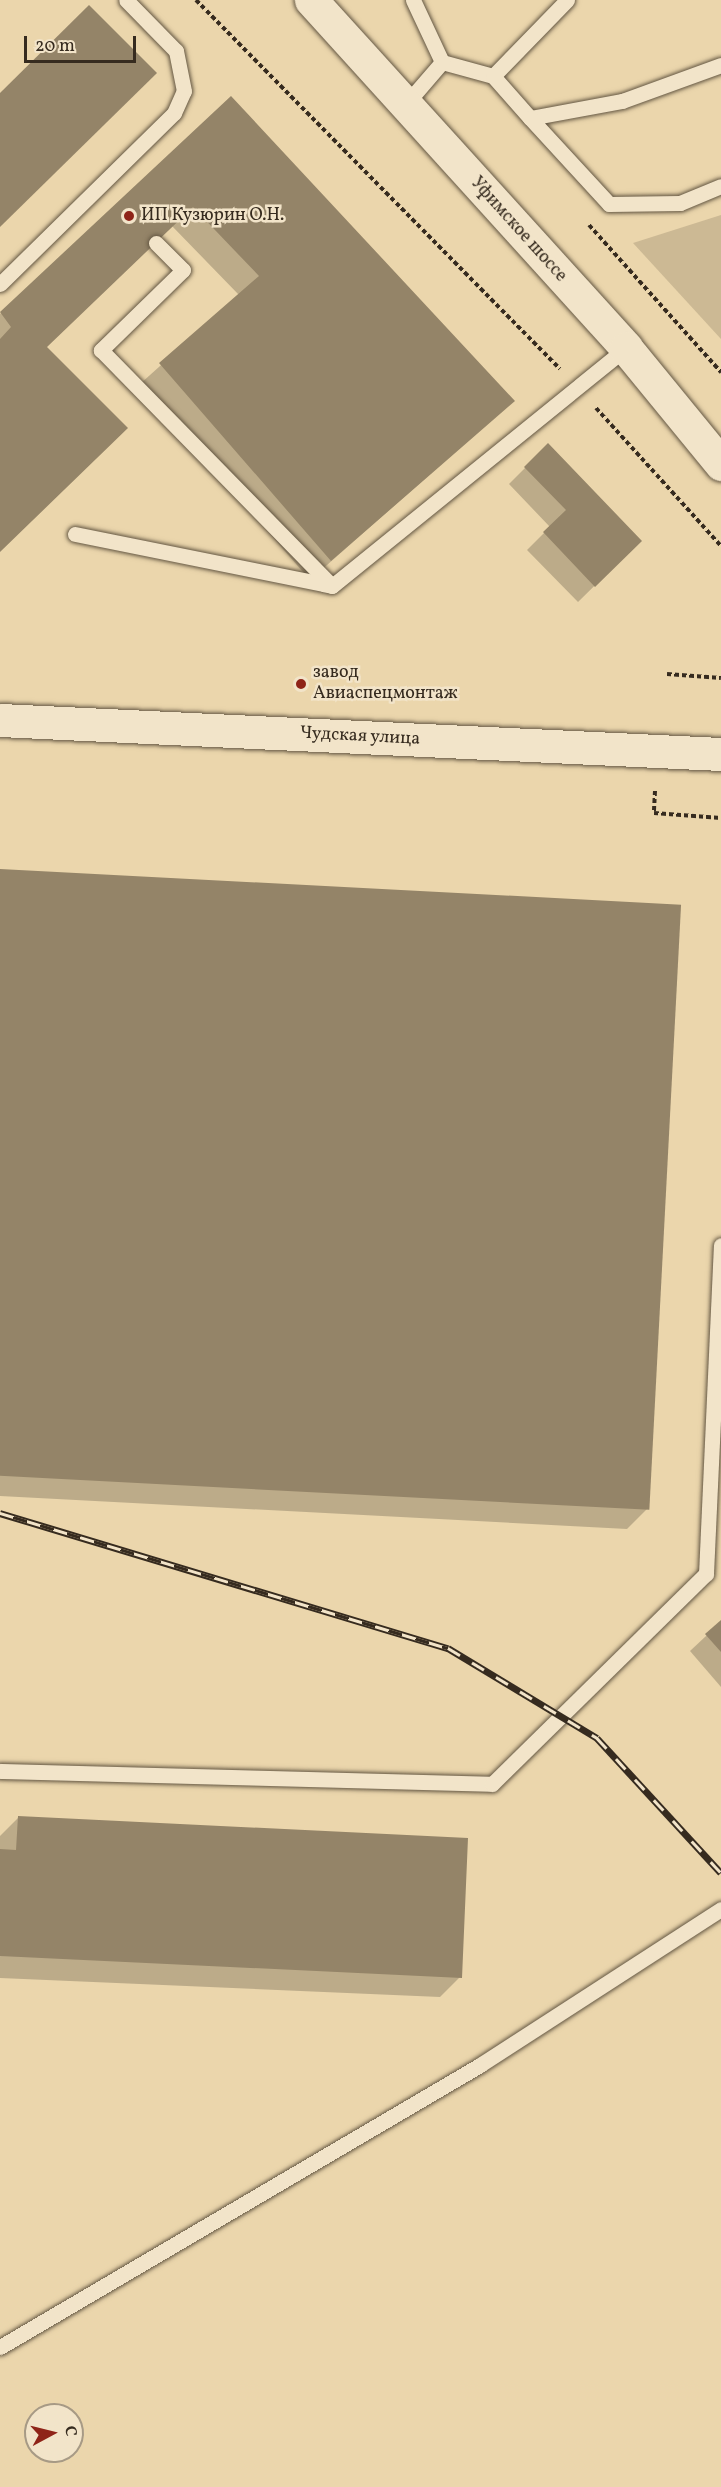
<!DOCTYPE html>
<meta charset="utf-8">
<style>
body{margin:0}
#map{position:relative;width:721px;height:2487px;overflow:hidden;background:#ebd6ac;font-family:Vollkorn,serif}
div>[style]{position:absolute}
.green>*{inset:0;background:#ccb994}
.shadow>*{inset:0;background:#0003}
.building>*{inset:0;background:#948468;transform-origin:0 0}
.path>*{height:4px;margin-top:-2px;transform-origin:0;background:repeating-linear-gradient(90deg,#362b1f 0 4.5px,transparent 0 7.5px)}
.roads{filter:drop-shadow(0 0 2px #635642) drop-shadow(0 0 2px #635642)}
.lane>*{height:15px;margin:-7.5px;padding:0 7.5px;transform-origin:7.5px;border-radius:7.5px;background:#f2e4c9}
.secondary>*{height:33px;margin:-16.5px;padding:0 16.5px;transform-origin:16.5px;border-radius:16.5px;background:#f2e4c9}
.rail>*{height:7px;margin-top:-3.5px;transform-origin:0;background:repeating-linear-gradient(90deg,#f2e4c9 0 14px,#362b1f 0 28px);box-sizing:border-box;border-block:2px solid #362b1f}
.dots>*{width:16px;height:16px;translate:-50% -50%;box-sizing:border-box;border:3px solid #f2e4c9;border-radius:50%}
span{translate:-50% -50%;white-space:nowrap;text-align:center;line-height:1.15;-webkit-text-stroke:5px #f2e4c9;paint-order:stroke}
.poi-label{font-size:18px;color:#362b1f}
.left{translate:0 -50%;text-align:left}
.street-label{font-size:18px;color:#362b1f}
.north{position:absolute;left:24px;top:2403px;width:60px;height:60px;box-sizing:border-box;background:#f2e4c9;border:2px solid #a79a85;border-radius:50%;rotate:83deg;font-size:16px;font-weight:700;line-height:24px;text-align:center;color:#362b1f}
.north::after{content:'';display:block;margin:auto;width:21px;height:27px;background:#8f2418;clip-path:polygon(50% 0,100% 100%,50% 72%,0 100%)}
.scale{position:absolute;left:24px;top:36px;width:112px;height:27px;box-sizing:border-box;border:3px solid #362b1f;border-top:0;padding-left:8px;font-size:18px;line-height:21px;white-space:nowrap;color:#362b1f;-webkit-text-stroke:4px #f2e4c9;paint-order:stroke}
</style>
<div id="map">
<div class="green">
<i style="clip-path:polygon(721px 215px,721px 339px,633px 243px)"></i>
</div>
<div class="shadow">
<i style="clip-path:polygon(231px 98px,513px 401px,310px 580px,140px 384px,239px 295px,172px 226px,46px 347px,0 550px,0 314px)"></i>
<i style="clip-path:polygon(548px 445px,640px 541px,578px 602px,527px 550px,550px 527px,509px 484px)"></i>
<i style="clip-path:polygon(0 870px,647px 1509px,627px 1529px,0 1496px)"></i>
<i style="clip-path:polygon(721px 1622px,721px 1687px,690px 1651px)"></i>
<i style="clip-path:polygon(18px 1818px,460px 1977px,440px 1997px,0 1978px,0 1836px)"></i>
</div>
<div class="building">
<i style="clip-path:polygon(89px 5px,157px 73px,0 227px,0 93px)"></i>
<i style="clip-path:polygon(231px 96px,515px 401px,331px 561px,159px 363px,259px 276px,193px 207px,47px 347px,128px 428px,0 552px,0 339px,11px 327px,0 312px)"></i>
<i style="clip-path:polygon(548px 443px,642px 541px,595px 587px,543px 532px,566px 510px,524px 467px)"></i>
<i style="left:0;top:869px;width:682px;height:606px;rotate:3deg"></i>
<i style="clip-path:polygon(721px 1620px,721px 1652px,705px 1634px)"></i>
<i style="clip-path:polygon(18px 1816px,468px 1838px,462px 1978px,0 1956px,0 1849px,16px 1850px)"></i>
</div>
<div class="path">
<i style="left:196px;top:0;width:518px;rotate:45.39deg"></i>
<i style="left:589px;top:225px;width:198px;rotate:48.1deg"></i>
<i style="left:596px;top:408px;width:186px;rotate:47.8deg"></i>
<i style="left:667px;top:674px;width:54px;rotate:4.2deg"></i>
<i style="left:655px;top:791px;width:22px;rotate:93deg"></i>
<i style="left:654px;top:813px;width:67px;rotate:4.3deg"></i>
</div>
<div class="roads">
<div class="lane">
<i style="left:413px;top:0;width:68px;rotate:64.9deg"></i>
<i style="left:442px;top:62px;width:53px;rotate:15.4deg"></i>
<i style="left:567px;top:0;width:106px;rotate:134.2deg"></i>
<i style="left:493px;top:76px;width:56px;rotate:48.6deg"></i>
<i style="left:530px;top:118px;width:94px;rotate:-10.5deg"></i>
<i style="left:622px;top:101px;width:105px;rotate:-20deg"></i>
<i style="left:405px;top:105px;width:57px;rotate:-49.3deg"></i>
<i style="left:530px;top:118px;width:117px;rotate:47.4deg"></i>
<i style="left:609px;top:204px;width:71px;rotate:-0.8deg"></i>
<i style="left:680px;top:203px;width:44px;rotate:-22.5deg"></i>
<i style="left:156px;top:243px;width:38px;rotate:45deg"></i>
<i style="left:183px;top:270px;width:115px;rotate:135.7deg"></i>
<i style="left:101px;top:350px;width:330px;rotate:45.6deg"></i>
<i style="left:0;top:284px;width:244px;rotate:-44.5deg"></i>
<i style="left:174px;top:113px;width:24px;rotate:-66deg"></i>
<i style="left:184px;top:91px;width:41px;rotate:-101.3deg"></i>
<i style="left:176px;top:51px;width:71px;rotate:-134.4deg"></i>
<i style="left:75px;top:534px;width:262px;rotate:11.4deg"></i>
<i style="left:332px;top:586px;width:378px;rotate:-39deg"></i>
<i style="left:0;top:1771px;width:492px;rotate:1.5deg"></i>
<i style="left:492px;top:1784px;width:300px;rotate:-44.5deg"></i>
<i style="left:706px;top:1574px;width:329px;rotate:-87.4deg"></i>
<i style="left:0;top:2347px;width:557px;rotate:-30.43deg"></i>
<i style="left:480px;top:2065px;width:287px;rotate:-32.9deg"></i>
</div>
<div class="secondary">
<i style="left:311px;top:0;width:469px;rotate:47.8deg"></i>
<i style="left:626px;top:348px;width:150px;rotate:50.7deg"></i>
<i style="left:0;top:720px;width:722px;rotate:2.7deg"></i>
</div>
</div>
<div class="rail">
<i style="left:0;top:1513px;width:468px;rotate:16.8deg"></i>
<i style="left:448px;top:1648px;width:174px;rotate:31.1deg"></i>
<i style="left:597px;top:1738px;width:183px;rotate:47.4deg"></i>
</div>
<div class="dots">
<i style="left:129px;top:216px;background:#8f2418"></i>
<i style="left:301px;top:684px;background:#8f2418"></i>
</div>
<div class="poi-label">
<span class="left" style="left:141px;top:216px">ИП Кузюрин О.Н.</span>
<span class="left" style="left:313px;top:684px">завод<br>Авиаспецмонтаж</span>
</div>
<div class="street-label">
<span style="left:518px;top:230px;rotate:48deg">Уфимское шоссе</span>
<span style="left:360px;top:737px;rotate:3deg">Чудская улица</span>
</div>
<div class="north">С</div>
<div class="scale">20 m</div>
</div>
